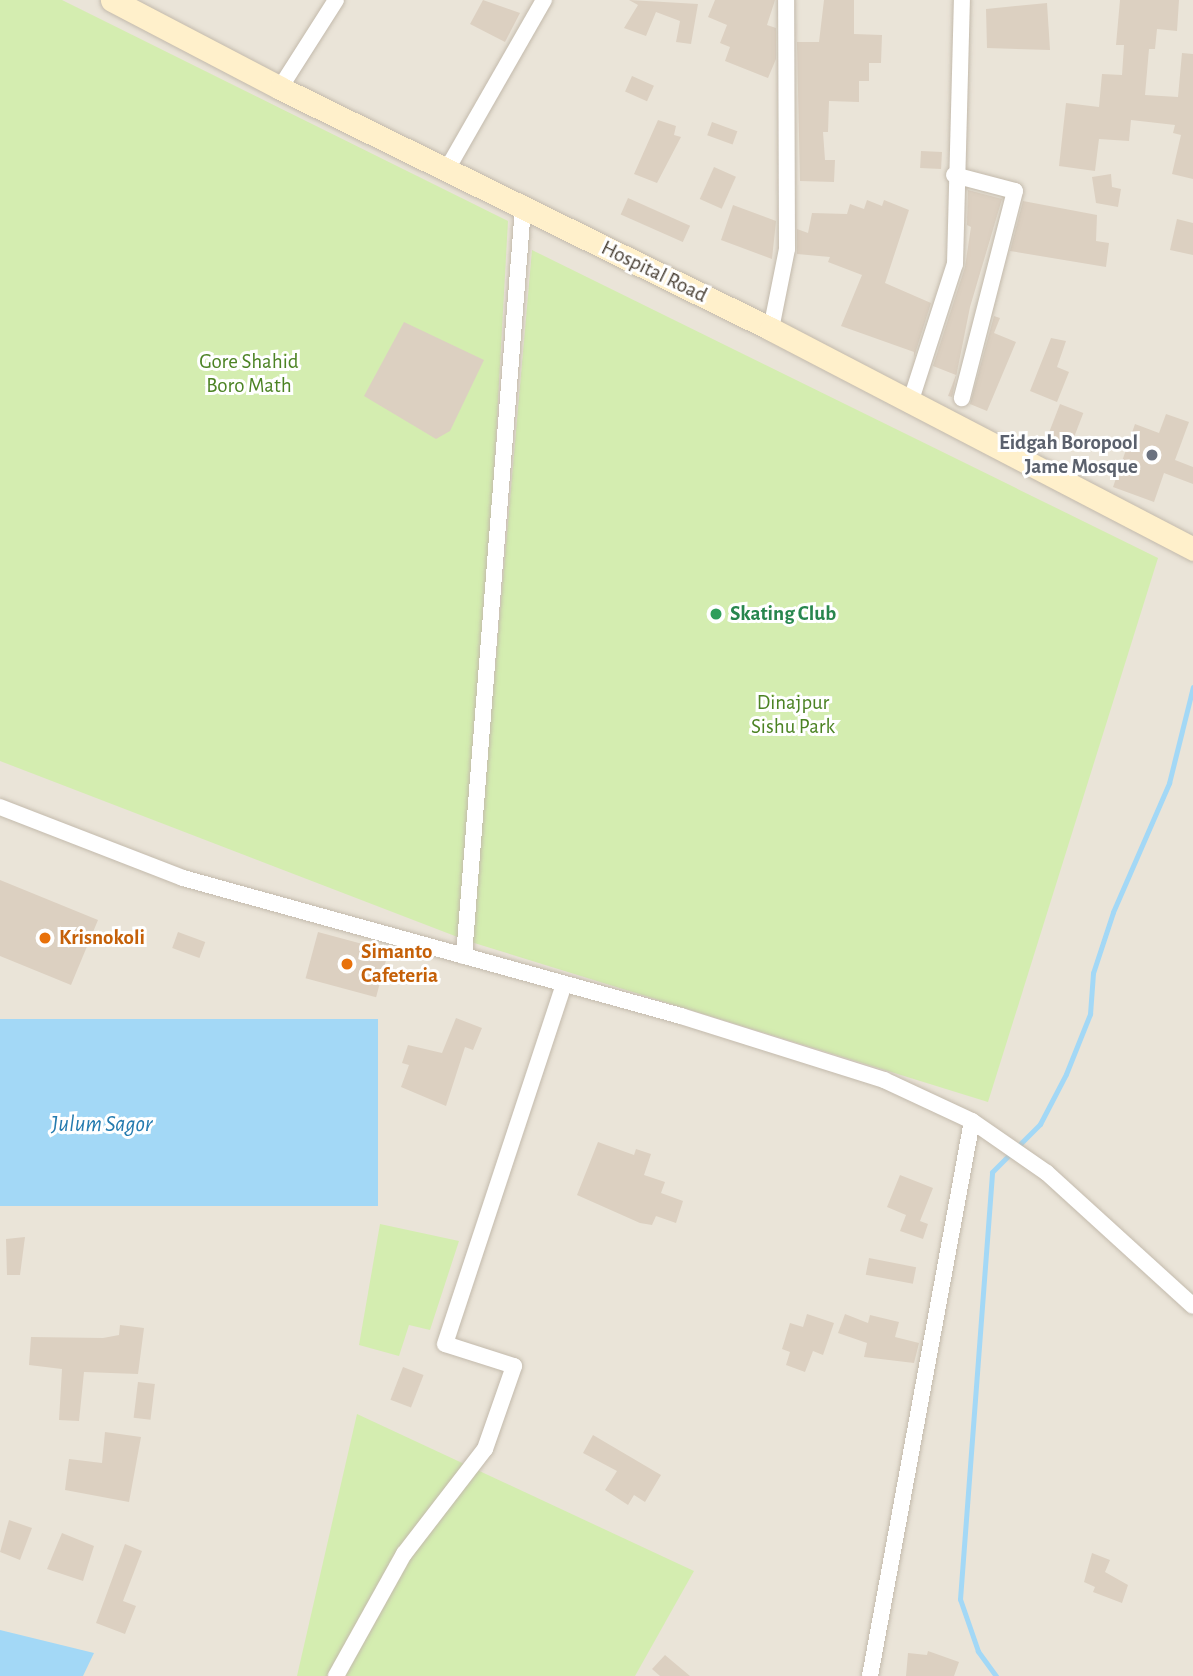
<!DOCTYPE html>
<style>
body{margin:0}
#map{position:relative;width:1193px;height:1676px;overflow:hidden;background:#f6f2ea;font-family:"Alegreya Sans",sans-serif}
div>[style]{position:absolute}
.residential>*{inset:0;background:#eae4d8;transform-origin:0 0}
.green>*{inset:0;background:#d4edb0}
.water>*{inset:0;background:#a3d8f6;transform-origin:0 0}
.stream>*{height:5px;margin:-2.5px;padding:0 2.5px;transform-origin:2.5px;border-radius:2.5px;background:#a3d8f6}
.building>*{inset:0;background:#dcd0c1;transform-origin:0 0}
.roads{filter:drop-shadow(0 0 2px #c3baac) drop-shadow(0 0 2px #c3baac)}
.street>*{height:16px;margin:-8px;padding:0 8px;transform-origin:8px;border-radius:8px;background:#fff}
.secondary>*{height:23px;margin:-11.5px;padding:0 11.5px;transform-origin:11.5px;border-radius:11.5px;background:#fff0cb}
.dots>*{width:19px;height:19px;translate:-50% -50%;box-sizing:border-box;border:4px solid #fff;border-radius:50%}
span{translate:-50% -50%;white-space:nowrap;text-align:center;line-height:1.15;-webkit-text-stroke:6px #fff;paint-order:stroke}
.street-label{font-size:21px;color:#4b4237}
.park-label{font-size:21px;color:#4c8324}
.worship-label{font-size:21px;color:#5b616d;font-weight:700}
.right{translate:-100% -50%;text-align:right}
.leisure-label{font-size:21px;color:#27864d;font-weight:700}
.left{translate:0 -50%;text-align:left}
.food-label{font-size:21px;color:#c56008;font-weight:700}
.water-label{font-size:23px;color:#247baf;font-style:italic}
</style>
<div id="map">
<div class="residential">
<i style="left:0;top:0;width:1193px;height:1676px"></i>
</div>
<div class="green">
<i style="clip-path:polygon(0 0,62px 0,508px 221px,468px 941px,0 761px)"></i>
<i style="clip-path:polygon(532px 250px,1158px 558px,988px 1102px,471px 942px)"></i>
<i style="clip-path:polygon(380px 1224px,459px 1241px,430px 1330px,409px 1325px,399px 1356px,359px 1345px)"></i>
<i style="clip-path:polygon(357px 1414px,694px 1571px,635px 1676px,297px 1676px)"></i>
</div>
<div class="water">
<i style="left:378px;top:1019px;width:187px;height:378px;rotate:90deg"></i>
<i style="clip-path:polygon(0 1630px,94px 1653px,83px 1676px,0 1676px)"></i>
</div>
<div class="stream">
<i style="left:996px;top:1676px;width:31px;rotate:-126deg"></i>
<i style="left:978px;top:1651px;width:55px;rotate:-109.1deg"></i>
<i style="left:960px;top:1599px;width:428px;rotate:-85.7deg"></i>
<i style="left:992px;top:1172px;width:68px;rotate:-45deg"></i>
<i style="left:1040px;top:1124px;width:56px;rotate:-62.5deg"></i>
<i style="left:1066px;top:1074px;width:65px;rotate:-68.2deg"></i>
<i style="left:1090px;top:1014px;width:41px;rotate:-85.8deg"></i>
<i style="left:1093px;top:973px;width:64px;rotate:-71.8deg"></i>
<i style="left:1113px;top:912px;width:141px;rotate:-66.5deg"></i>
<i style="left:1169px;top:783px;width:99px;rotate:-76deg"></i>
</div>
<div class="building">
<i style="clip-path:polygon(483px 0,520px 13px,505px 42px,470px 24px)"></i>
<i style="clip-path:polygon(629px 0,698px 4px,691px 44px,676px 42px,680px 21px,656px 12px,646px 36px,624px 28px,638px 5px)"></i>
<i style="clip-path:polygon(715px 0,775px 0,767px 25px,776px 28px,776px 59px,768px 78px,725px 61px,730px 47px,720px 43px,727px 25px,708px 17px)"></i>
<i style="clip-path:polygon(824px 0,854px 0,854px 34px,882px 35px,881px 63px,869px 63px,869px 81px,859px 81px,859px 102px,829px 101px,828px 132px,823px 132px,825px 160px,835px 160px,834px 182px,800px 181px,797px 42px,819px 42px)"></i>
<i style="clip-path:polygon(1120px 0,1179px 0,1177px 31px,1157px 29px,1155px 49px,1149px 49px,1145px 95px,1178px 97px,1182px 53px,1193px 54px,1193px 179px,1172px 174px,1181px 135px,1173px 133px,1175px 125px,1131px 120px,1129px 141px,1099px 139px,1095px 171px,1059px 166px,1066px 103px,1099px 107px,1102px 74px,1122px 75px,1124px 45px,1116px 45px)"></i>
<i style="clip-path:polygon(1047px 3px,1050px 50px,987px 48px,986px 9px)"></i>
<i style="left:632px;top:76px;width:24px;height:17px;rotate:24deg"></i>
<i style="clip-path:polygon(658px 120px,676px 126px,674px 135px,681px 137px,657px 183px,634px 174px)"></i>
<i style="left:712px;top:122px;width:27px;height:14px;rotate:20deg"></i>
<i style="left:921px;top:151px;width:21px;height:17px;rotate:3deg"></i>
<i style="left:714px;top:167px;width:24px;height:35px;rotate:24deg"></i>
<i style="clip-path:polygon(1111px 174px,1112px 187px,1121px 189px,1118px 207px,1096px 203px,1092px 177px)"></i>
<i style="clip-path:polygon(968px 190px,1002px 199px,970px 307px,952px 397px,948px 396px,956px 375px,933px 366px,965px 267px,971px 227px,967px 225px)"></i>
<i style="left:628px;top:198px;width:68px;height:18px;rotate:24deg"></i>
<i style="clip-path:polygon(867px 200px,882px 206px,884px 200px,909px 210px,885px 283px,931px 303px,914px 357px,914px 352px,841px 326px,862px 275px,828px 262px,830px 257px,797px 254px,797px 229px,808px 233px,812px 213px,847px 214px,850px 204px,864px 209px)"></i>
<i style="clip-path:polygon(1023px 201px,1097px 215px,1096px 241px,1109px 243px,1106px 267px,1010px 251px)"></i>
<i style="clip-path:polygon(733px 205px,776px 221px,772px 259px,721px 240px)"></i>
<i style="clip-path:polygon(1177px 219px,1193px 223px,1193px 255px,1170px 250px)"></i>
<i style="clip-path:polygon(994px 316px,1000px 318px,994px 333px,1016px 342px,987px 411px,970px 404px)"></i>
<i style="clip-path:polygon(404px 322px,484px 360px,450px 431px,436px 439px,364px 396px)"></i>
<i style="clip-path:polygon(1051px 338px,1066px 341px,1057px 367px,1069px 372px,1057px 402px,1030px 391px)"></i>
<i style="left:1060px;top:404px;width:25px;height:36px;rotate:21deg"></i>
<i style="clip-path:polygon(1166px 414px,1189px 422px,1175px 460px,1193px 467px,1193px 484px,1164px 473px,1154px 502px,1113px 487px,1135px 424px,1159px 433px)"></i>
<i style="clip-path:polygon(0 880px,98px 920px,71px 985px,0 956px)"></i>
<i style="left:178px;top:932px;width:29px;height:17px;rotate:20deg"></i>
<i style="left:318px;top:932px;width:73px;height:48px;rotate:15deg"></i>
<i style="clip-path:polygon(456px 1018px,482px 1028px,473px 1050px,465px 1047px,446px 1106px,401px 1087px,409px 1065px,402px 1063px,408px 1045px,442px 1053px)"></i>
<i style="clip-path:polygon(598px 1142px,634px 1155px,636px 1149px,651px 1154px,644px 1175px,665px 1182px,661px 1193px,683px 1201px,676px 1223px,656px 1216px,652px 1225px,640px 1223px,577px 1195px)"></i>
<i style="clip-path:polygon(900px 1175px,933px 1188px,920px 1221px,928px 1224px,923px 1239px,900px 1231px,906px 1215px,887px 1207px)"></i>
<i style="clip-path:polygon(25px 1237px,20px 1275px,7px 1275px,6px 1239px)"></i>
<i style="left:869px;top:1258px;width:48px;height:17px;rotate:11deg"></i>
<i style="clip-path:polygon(807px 1314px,834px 1323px,823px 1355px,813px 1351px,805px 1372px,786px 1365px,790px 1352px,782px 1349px,790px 1323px,803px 1327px)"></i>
<i style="clip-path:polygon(845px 1314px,868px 1323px,870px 1315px,899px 1322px,895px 1337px,919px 1343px,914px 1363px,864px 1357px,867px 1343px,838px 1333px)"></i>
<i style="clip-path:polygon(120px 1325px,144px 1328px,138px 1374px,84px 1372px,79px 1421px,59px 1420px,62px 1369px,29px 1365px,31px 1337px,103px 1338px,119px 1335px)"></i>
<i style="left:403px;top:1367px;width:22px;height:35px;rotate:21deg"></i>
<i style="left:138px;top:1382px;width:17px;height:36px;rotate:7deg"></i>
<i style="clip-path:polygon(105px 1432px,141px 1437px,129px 1502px,65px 1490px,69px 1459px,102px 1463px)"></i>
<i style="clip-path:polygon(593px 1435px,661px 1475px,645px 1502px,634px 1495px,628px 1505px,605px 1490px,617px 1471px,583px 1453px)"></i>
<i style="clip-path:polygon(9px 1520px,32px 1528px,20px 1560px,0 1552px)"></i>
<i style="clip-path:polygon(62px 1533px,94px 1546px,83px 1581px,47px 1569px)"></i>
<i style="clip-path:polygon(125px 1544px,142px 1551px,123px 1601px,136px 1606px,125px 1634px,96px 1623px)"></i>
<i style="clip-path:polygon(1092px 1553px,1110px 1560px,1105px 1572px,1128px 1585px,1122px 1603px,1093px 1592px,1095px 1587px,1084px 1582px)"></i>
<i style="clip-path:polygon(928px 1651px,959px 1662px,954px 1676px,906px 1676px,908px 1653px,927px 1655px)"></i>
<i style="clip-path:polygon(665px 1655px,690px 1676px,660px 1676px,652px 1669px)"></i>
</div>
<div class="roads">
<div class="street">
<i style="left:280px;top:88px;width:104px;rotate:-57.5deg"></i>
<i style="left:446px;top:171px;width:197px;rotate:-60.2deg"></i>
<i style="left:954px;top:175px;width:63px;rotate:14.7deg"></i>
<i style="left:1015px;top:191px;width:214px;rotate:104.4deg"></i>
<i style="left:771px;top:329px;width:82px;rotate:-78.7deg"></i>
<i style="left:787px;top:249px;width:249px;rotate:-90.2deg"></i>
<i style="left:910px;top:403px;width:146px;rotate:-72.1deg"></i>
<i style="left:955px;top:264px;width:264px;rotate:-88.5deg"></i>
<i style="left:0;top:807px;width:196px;rotate:21.2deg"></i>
<i style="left:183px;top:878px;width:517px;rotate:15.49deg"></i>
<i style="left:681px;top:1016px;width:213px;rotate:17.5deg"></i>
<i style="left:884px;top:1080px;width:97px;rotate:25deg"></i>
<i style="left:972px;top:1121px;width:91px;rotate:34.7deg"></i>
<i style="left:1047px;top:1173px;width:197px;rotate:42.3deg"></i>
<i style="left:464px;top:956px;width:750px;rotate:-85.49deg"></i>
<i style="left:336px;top:1676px;width:140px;rotate:-60.9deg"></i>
<i style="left:404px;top:1554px;width:133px;rotate:-52.4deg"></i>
<i style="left:485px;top:1449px;width:88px;rotate:-70.7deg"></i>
<i style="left:514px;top:1366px;width:72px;rotate:-162.3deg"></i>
<i style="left:445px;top:1344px;width:379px;rotate:-71.7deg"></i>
<i style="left:870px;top:1676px;width:564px;rotate:-79.59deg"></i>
</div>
<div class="secondary">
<i style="left:112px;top:0;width:190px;rotate:27.6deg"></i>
<i style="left:280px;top:88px;width:547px;rotate:26.14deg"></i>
<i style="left:771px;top:329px;width:476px;rotate:27.5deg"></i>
</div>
</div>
<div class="dots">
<i style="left:1152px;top:455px;background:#6b7280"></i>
<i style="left:716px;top:614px;background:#2e9e5b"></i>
<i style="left:45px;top:938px;background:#e8710a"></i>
<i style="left:347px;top:964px;background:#e8710a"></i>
</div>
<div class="street-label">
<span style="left:654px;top:272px;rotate:26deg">Hospital Road</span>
</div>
<div class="park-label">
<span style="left:249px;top:374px">Gore Shahid<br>Boro Math</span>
<span style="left:793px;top:715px">Dinajpur<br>Sishu Park</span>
</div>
<div class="worship-label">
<span class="right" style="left:1138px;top:455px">Eidgah Boropool<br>Jame Mosque</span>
</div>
<div class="leisure-label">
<span class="left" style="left:730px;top:614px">Skating Club</span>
</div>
<div class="food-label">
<span class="left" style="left:59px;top:938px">Krisnokoli</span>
<span class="left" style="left:361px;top:964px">Simanto<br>Cafeteria</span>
</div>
<div class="water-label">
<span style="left:102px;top:1125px">Julum Sagor</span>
</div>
</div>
